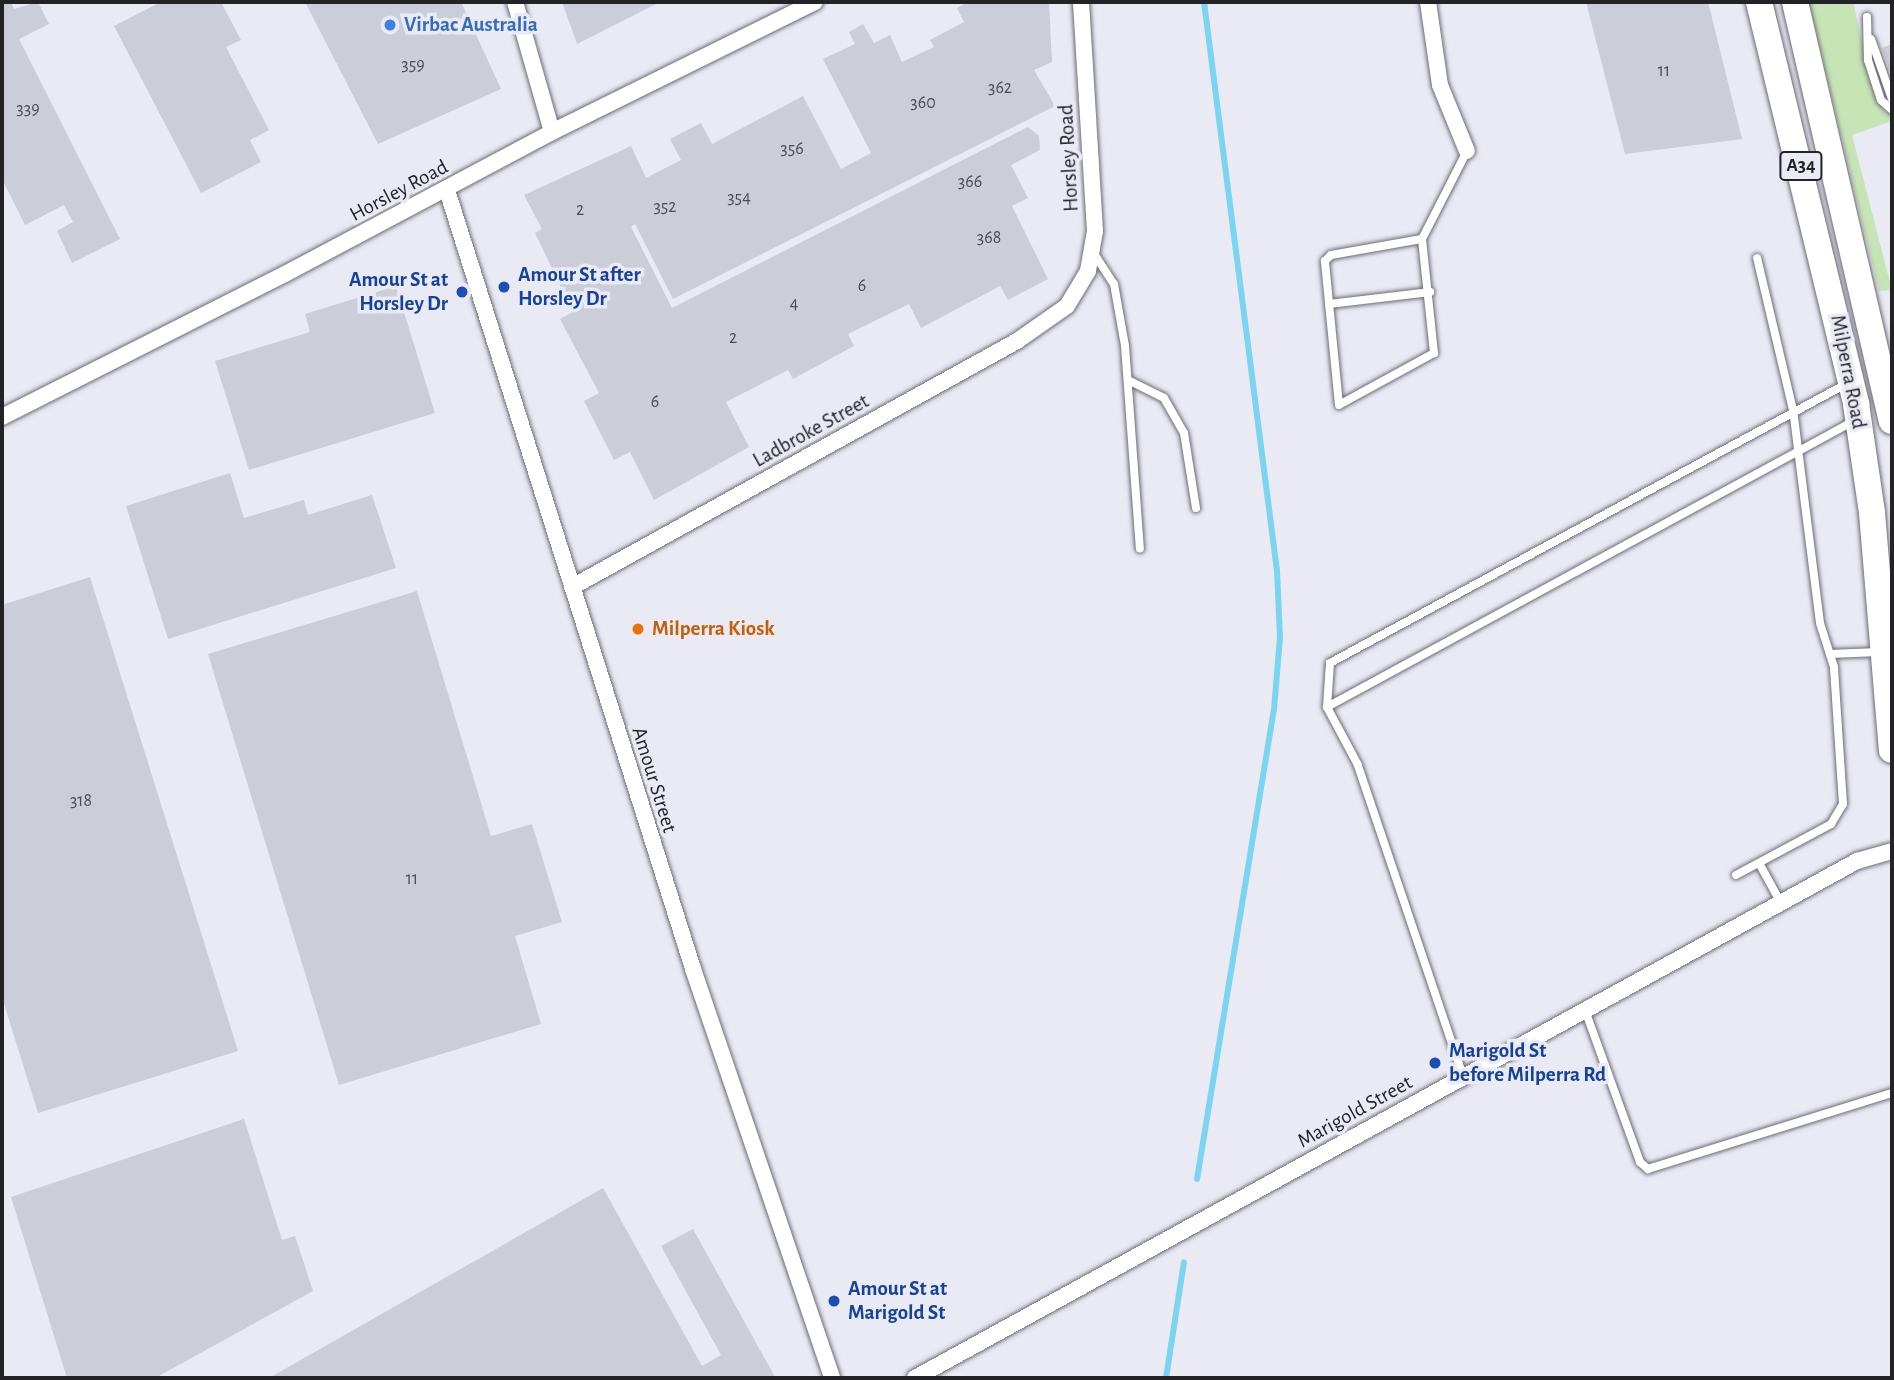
<!DOCTYPE html>
<style>
body{margin:0}
#map{position:relative;width:1894px;height:1380px;overflow:hidden;background:#eaeaf5;font-family:"Alegreya Sans",sans-serif}
div>[style]{position:absolute}
.green>*{inset:0;background:#c6e4b5}
.stream>*{height:6px;margin:-3px;padding:0 3px;transform-origin:3px;border-radius:3px;background:#7bd5f0}
.building>*{inset:0;background:#cbcdd8}
.roads{filter:drop-shadow(0 0 2px #6c6b75) drop-shadow(0 0 2px #6c6b75)}
.service>*{height:8px;margin:-4px;padding:0 4px;transform-origin:4px;border-radius:4px;background:#fff}
.minor>*{height:16px;margin:-8px;padding:0 8px;transform-origin:8px;border-radius:8px;background:#fff}
.trunk>*{height:26px;margin:-13px;padding:0 13px;transform-origin:13px;border-radius:13px;background:#fff}
.dots>*{width:19px;height:19px;translate:-50% -50%;box-sizing:border-box;border:4px solid #eaeaf5;border-radius:50%}
span{translate:-50% -50%;white-space:nowrap;text-align:center;line-height:1.15;-webkit-text-stroke:7px #eaeaf5;paint-order:stroke}
.number-label{font-size:18px;color:#4d4d52}
.number-label span{-webkit-text-stroke-width:0}
.shield-label span{padding:2px 5px;background:#eaeaf5;border:2px solid;border-radius:5px;-webkit-text-stroke-width:0}
.shield-label{font-size:19px;color:#232226;font-weight:700}
.shop-label{font-size:21px;color:#366cbe;font-weight:700}
.left{translate:0 -50%;text-align:left}
.street-label{font-size:21px;color:#232226}
.transit-label{font-size:21px;color:#164399;font-weight:700}
.right{translate:-100% -50%;text-align:right}
.food-label{font-size:21px;color:#c56008;font-weight:700}
.frame{position:absolute;inset:0;border:4px solid #232226;pointer-events:none}
</style>
<div id="map">
<div class="green">
<i style="clip-path:polygon(1809px 2px,1853px 2px,1873px 88px,1884px 111px,1892px 115px,1892px 121px,1852px 135px,1892px 290px,1879px 291px)"></i>
</div>
<div class="stream">
<i style="left:1197px;top:1179px;width:475px;rotate:-80.7deg"></i>
<i style="left:1274px;top:710px;width:73px;rotate:-85.3deg"></i>
<i style="left:1280px;top:637px;width:66px;rotate:-92.6deg"></i>
<i style="left:1277px;top:571px;width:574px;rotate:-97.31deg"></i>
<i style="left:1166px;top:1378px;width:117px;rotate:-81.2deg"></i>
</div>
<div class="building">
<i style="clip-path:polygon(2px 2px,11px 2px,14px 9px,38px 2px,49px 24px,19px 39px,120px 239px,72px 263px,57px 231px,73px 222px,64px 205px,25px 225px,2px 179px)"></i>
<i style="clip-path:polygon(161px 2px,221px 2px,241px 40px,226px 47px,269px 130px,250px 140px,261px 162px,201px 193px,114px 26px)"></i>
<i style="clip-path:polygon(305px 2px,461px 2px,501px 89px,378px 144px)"></i>
<i style="clip-path:polygon(562px 2px,660px 2px,577px 44px)"></i>
<i style="clip-path:polygon(968px 2px,1049px 2px,1052px 62px,1034px 70px,1055px 106px,673px 299px,635px 224px,631px 227px,672px 308px,1028px 127px,1039px 136px,1040px 150px,1011px 165px,1028px 198px,1012px 206px,1048px 279px,1008px 300px,1000px 286px,921px 328px,909px 304px,848px 334px,854px 346px,793px 379px,788px 370px,726px 402px,749px 447px,654px 500px,630px 452px,614px 460px,584px 401px,599px 393px,560px 319px,573px 312px,535px 233px,542px 229px,524px 195px,631px 146px,646px 178px,681px 160px,670px 139px,701px 123px,712px 144px,803px 96px,841px 169px,871px 153px,823px 59px,855px 44px,849px 32px,863px 24px,874px 43px,890px 35px,902px 62px,934px 47px,930px 40px,964px 22px,957px 8px)"></i>
<i style="clip-path:polygon(1586px 2px,1708px 2px,1742px 139px,1625px 154px)"></i>
<i style="clip-path:polygon(1892px 44px,1892px 77px,1882px 48px)"></i>
<i style="clip-path:polygon(396px 286px,435px 413px,249px 470px,215px 361px,310px 332px,305px 314px)"></i>
<i style="clip-path:polygon(230px 473px,244px 518px,304px 500px,308px 515px,372px 495px,396px 568px,168px 639px,126px 506px)"></i>
<i style="clip-path:polygon(90px 577px,238px 1051px,38px 1113px,2px 997px,2px 605px)"></i>
<i style="clip-path:polygon(417px 591px,491px 836px,532px 824px,562px 922px,515px 936px,541px 1024px,339px 1085px,208px 654px)"></i>
<i style="clip-path:polygon(244px 1119px,282px 1240px,295px 1236px,313px 1291px,155px 1378px,67px 1378px,11px 1197px)"></i>
<i style="clip-path:polygon(603px 1188px,702px 1366px,721px 1355px,661px 1246px,693px 1229px,775px 1377px,269px 1378px)"></i>
</div>
<div class="roads">
<div class="service">
<i style="left:1867px;top:17px;width:43px;rotate:88.7deg"></i>
<i style="left:1868px;top:60px;width:42px;rotate:72deg"></i>
<i style="left:1881px;top:100px;width:15px;rotate:42deg"></i>
<i style="left:1871px;top:39px;width:64px;rotate:70.7deg"></i>
<i style="left:1422px;top:239px;width:115px;rotate:84deg"></i>
<i style="left:1434px;top:353px;width:108px;rotate:151.3deg"></i>
<i style="left:1339px;top:405px;width:145px;rotate:-95.6deg"></i>
<i style="left:1325px;top:261px;width:8px;rotate:-45deg"></i>
<i style="left:1331px;top:255px;width:92px;rotate:-10deg"></i>
<i style="left:1422px;top:239px;width:99px;rotate:-62.9deg"></i>
<i style="left:1093px;top:252px;width:38px;rotate:57deg"></i>
<i style="left:1114px;top:284px;width:63px;rotate:79.9deg"></i>
<i style="left:1125px;top:346px;width:203px;rotate:85.8deg"></i>
<i style="left:1329px;top:304px;width:102px;rotate:-6.8deg"></i>
<i style="left:1128px;top:380px;width:40px;rotate:26.6deg"></i>
<i style="left:1164px;top:398px;width:40px;rotate:60.3deg"></i>
<i style="left:1184px;top:433px;width:76px;rotate:80.9deg"></i>
<i style="left:1830px;top:654px;width:49px;rotate:-2.3deg"></i>
<i style="left:1327px;top:707px;width:600px;rotate:-28.49deg"></i>
<i style="left:1759px;top:863px;width:46px;rotate:61.2deg"></i>
<i style="left:1736px;top:875px;width:108px;rotate:-28.2deg"></i>
<i style="left:1831px;top:824px;width:23px;rotate:-59deg"></i>
<i style="left:1843px;top:804px;width:137px;rotate:-93.8deg"></i>
<i style="left:1834px;top:667px;width:46px;rotate:-107.7deg"></i>
<i style="left:1820px;top:623px;width:215px;rotate:-97.2deg"></i>
<i style="left:1793px;top:410px;width:156px;rotate:-103.3deg"></i>
<i style="left:1585px;top:1010px;width:162px;rotate:70.1deg"></i>
<i style="left:1640px;top:1162px;width:11px;rotate:41deg"></i>
<i style="left:1648px;top:1169px;width:256px;rotate:-17.3deg"></i>
<i style="left:1463px;top:1076px;width:328px;rotate:-108.7deg"></i>
<i style="left:1358px;top:765px;width:66px;rotate:-118.1deg"></i>
<i style="left:1327px;top:707px;width:44px;rotate:-86.1deg"></i>
<i style="left:1330px;top:663px;width:587px;rotate:-28.4deg"></i>
</div>
<div class="minor">
<i style="left:515px;top:2px;width:135px;rotate:74.1deg"></i>
<i style="left:1428px;top:2px;width:84px;rotate:81.8deg"></i>
<i style="left:1440px;top:85px;width:71px;rotate:67.8deg"></i>
<i style="left:447px;top:190px;width:817px;rotate:72.47deg"></i>
<i style="left:693px;top:969px;width:432px;rotate:71.2deg"></i>
<i style="left:2px;top:417px;width:317px;rotate:-26.8deg"></i>
<i style="left:285px;top:274px;width:302px;rotate:-28deg"></i>
<i style="left:552px;top:132px;width:293px;rotate:-26.3deg"></i>
<i style="left:572px;top:587px;width:508px;rotate:-28.93deg"></i>
<i style="left:1017px;top:341px;width:61px;rotate:-35deg"></i>
<i style="left:1067px;top:306px;width:41px;rotate:-59deg"></i>
<i style="left:1088px;top:271px;width:41px;rotate:-80.1deg"></i>
<i style="left:1095px;top:231px;width:229px;rotate:-93.5deg"></i>
<i style="left:915px;top:1378px;width:1075px;rotate:-28.76deg"></i>
<i style="left:1857px;top:861px;width:36px;rotate:-16deg"></i>
</div>
<div class="trunk">
<i style="left:1759px;top:2px;width:414px;rotate:76.4deg"></i>
<i style="left:1856px;top:404px;width:110px;rotate:81.6deg"></i>
<i style="left:1872px;top:513px;width:238px;rotate:85.2deg"></i>
<i style="left:1795px;top:2px;width:430px;rotate:77deg"></i>
</div>
</div>
<div class="dots">
<i style="left:390px;top:25px;background:#3f7fe0"></i>
<i style="left:504px;top:287px;background:#1a4fb4"></i>
<i style="left:462px;top:292px;background:#1a4fb4"></i>
<i style="left:638px;top:629px;background:#e8710a"></i>
<i style="left:1435px;top:1063px;background:#1a4fb4"></i>
<i style="left:834px;top:1301px;background:#1a4fb4"></i>
</div>
<div class="number-label">
<span style="left:413px;top:65px">359</span>
<span style="left:1664px;top:71px">11</span>
<span style="left:1000px;top:88px">362</span>
<span style="left:923px;top:103px">360</span>
<span style="left:28px;top:109px">339</span>
<span style="left:792px;top:149px">356</span>
<span style="left:970px;top:182px">366</span>
<span style="left:739px;top:198px">354</span>
<span style="left:665px;top:207px">352</span>
<span style="left:580px;top:210px">2</span>
<span style="left:989px;top:238px">368</span>
<span style="left:862px;top:286px">6</span>
<span style="left:794px;top:304px">4</span>
<span style="left:733px;top:338px">2</span>
<span style="left:655px;top:402px">6</span>
<span style="left:81px;top:801px">318</span>
<span style="left:412px;top:879px">11</span>
</div>
<div class="shield-label">
<span style="left:1801px;top:166px">A34</span>
</div>
<div class="shop-label">
<span class="left" style="left:404px;top:25px">Virbac Australia</span>
</div>
<div class="street-label">
<span style="left:1069px;top:158px;rotate:-93deg">Horsley Road</span>
<span style="left:399px;top:191px;rotate:-28deg">Horsley Road</span>
<span style="left:1848px;top:372px;rotate:79deg">Milperra Road</span>
<span style="left:811px;top:431px;rotate:-29deg">Ladbroke Street</span>
<span style="left:654px;top:780px;rotate:73deg">Amour Street</span>
<span style="left:1355px;top:1112px;rotate:-29deg">Marigold Street</span>
</div>
<div class="transit-label">
<span class="left" style="left:518px;top:287px">Amour St after<br>Horsley Dr</span>
<span class="right" style="left:448px;top:292px">Amour St at<br>Horsley Dr</span>
<span class="left" style="left:1449px;top:1063px">Marigold St<br>before Milperra Rd</span>
<span class="left" style="left:848px;top:1301px">Amour St at<br>Marigold St</span>
</div>
<div class="food-label">
<span class="left" style="left:652px;top:629px">Milperra Kiosk</span>
</div>
<div class="frame"></div>
</div>
